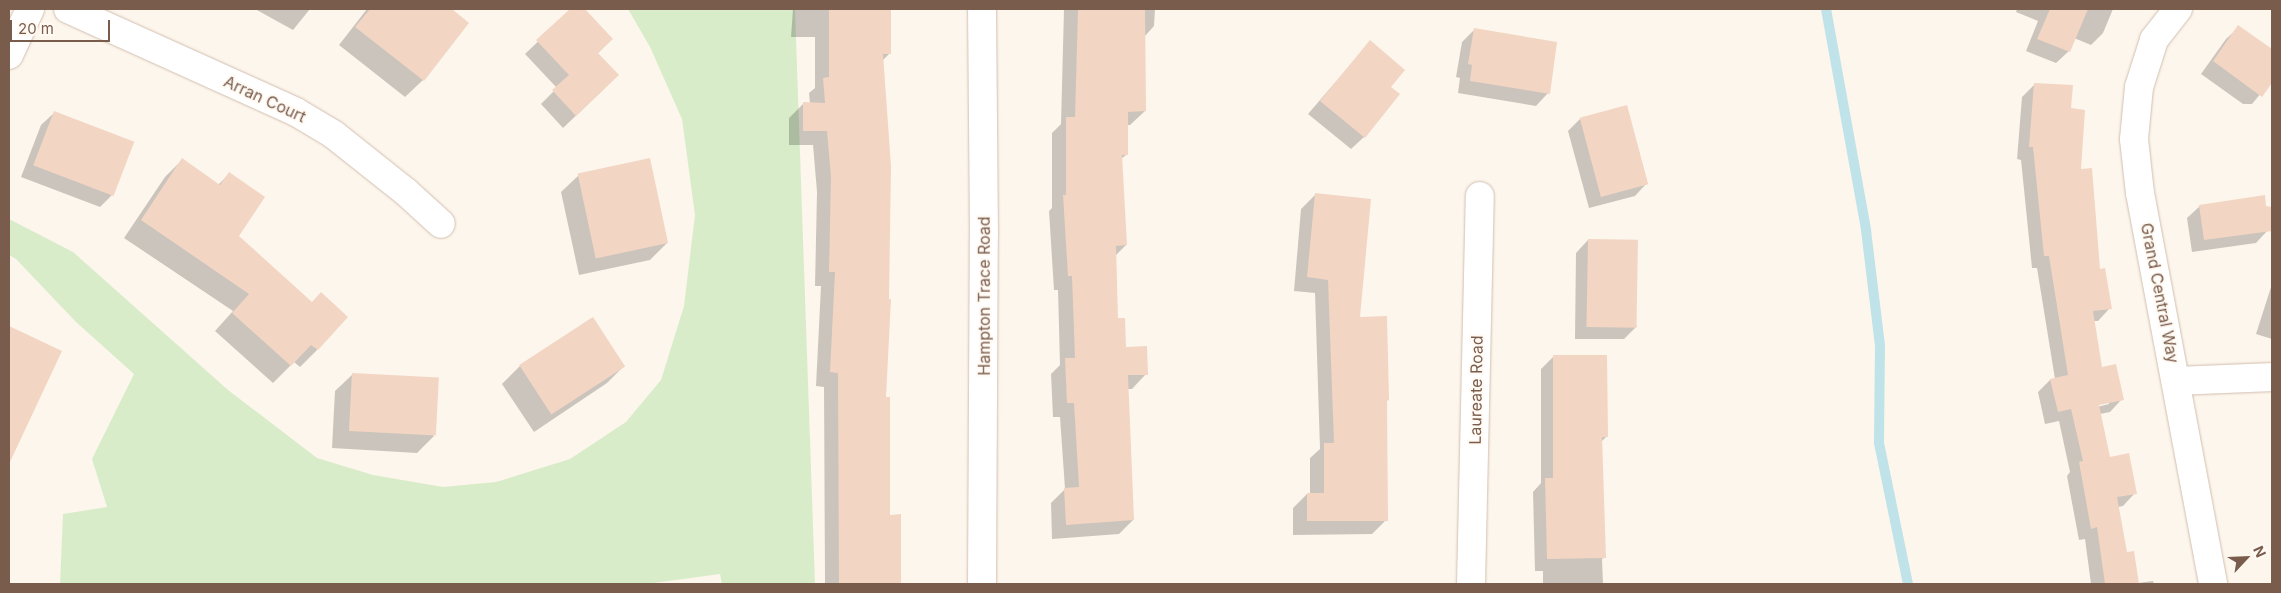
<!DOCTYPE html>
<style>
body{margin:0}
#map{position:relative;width:2281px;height:593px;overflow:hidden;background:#fdf6ec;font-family:Inter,sans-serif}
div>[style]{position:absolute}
.green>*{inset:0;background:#d8ecc9}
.shadow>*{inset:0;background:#0003}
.stream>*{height:10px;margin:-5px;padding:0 5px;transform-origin:5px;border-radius:5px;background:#bfe3e8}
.building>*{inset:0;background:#f3d5c3;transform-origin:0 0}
.roads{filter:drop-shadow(0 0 1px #d1beb0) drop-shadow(0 0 1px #d1beb0)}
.street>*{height:28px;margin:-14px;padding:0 14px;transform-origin:14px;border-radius:14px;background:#fff}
span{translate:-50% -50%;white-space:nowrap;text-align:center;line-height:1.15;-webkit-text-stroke:4px #fffaf3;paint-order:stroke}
.street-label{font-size:16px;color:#7a5c4d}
.frame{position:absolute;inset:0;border:10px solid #7a5c4d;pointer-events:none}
.north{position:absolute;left:2221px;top:533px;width:50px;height:50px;-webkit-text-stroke:4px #fffaf3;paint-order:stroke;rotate:65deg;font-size:14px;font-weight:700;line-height:20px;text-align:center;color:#7a5c4d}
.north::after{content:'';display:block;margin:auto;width:18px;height:22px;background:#7a5c4d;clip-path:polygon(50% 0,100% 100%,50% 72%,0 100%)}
.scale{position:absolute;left:10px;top:20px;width:100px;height:22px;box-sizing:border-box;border:2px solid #7a5c4d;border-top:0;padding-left:6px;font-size:15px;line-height:18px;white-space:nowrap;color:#7a5c4d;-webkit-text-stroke:4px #fffaf3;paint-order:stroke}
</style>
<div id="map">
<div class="green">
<i style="clip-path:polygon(628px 9px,795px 9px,815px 584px,722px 584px,720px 574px,646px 584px,60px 584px,63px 514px,107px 507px,92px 459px,134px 374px,76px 322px,16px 259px,9px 255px,9px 219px,73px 252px,228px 390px,317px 458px,373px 475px,443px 487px,496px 482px,570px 459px,626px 422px,661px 380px,684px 306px,695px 215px,682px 119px,650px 47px)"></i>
</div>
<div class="shadow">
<i style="clip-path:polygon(255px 9px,310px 9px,293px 30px)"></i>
<i style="clip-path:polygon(367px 9px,413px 9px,422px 15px,428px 9px,450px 9px,467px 23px,423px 80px,405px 97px,339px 45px)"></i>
<i style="clip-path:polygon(572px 9px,583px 9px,612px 39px,597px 54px,605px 88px,563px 128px,541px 104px,557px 88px,525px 54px)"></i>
<i style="clip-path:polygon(793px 9px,889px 9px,889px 54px,882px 61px,885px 399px,889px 516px,899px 516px,900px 584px,825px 584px,824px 387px,816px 386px,821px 286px,815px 286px,817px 192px,813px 145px,789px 145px,789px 118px,804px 103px,810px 104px,809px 93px,815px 88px,815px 37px,791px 37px)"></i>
<i style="clip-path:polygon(1064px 9px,1155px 9px,1154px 26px,1144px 37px,1145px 111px,1130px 125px,1126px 125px,1126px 155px,1121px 159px,1126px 245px,1115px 256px,1117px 319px,1125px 348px,1146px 374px,1132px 389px,1127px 389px,1133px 520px,1119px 534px,1052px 539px,1051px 503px,1065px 489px,1060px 417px,1053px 417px,1051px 374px,1060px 365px,1058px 290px,1054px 290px,1049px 211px,1052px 208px,1052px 133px,1061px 124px)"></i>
<i style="clip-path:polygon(2017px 9px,2113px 9px,2103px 33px,2091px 45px,2074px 38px,2069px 51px,2056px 63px,2026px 51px,2038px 21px,2016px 12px)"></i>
<i style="clip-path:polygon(2239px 27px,2272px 51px,2272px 80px,2252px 104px,2243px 104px,2201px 74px,2226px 39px)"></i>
<i style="clip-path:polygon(1474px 30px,1548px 93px,1536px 106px,1458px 93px,1460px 78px,1456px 77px,1462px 42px)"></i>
<i style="clip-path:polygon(1370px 42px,1364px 137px,1351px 149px,1308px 114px)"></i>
<i style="clip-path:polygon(evenodd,2035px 84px,2069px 110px,2099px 271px,2110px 308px,2098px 321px,2093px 321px,2101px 369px,2122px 399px,2110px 412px,2100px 414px,2109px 458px,2135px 493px,2123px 506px,2118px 507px,2126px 553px,2138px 583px,2153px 581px,2154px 584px,2091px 584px,2085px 539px,2079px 540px,2067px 476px,2070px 472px,2059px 421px,2045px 424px,2038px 392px,2050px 380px,2055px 379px,2037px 268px,2032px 268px,2021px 160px,2017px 159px,2022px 97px,2035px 84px,2109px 402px,2109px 404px,2093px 408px,2093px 405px,2109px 402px)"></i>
<i style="clip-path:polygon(54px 113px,112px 195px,100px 207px,21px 177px,41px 125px)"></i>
<i style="clip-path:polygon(1580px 119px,1647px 183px,1635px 196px,1589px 208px,1568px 131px)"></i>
<i style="clip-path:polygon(182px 160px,218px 185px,229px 174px,237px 237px,311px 303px,317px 350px,300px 367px,294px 362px,273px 383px,215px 331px,233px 311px,124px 238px,165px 177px)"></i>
<i style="clip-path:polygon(579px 175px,667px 243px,650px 260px,579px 275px,561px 192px)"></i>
<i style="clip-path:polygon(1315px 195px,1388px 400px,1386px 402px,1386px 520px,1372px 534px,1293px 535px,1293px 508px,1307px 494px,1310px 494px,1310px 458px,1320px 449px,1315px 293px,1294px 291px,1301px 209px)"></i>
<i style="clip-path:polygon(2200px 206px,2268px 230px,2256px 243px,2192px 252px,2187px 218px)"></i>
<i style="clip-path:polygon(1588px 240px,1637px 326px,1624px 339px,1575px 339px,1576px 253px)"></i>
<i style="clip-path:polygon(2272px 284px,2272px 339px,2256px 334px)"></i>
<i style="clip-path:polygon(592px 318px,624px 366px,607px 383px,534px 432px,502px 384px,520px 366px)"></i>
<i style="clip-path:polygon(9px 327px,61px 352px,16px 438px,9px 459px)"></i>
<i style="clip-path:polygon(1554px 356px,1606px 437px,1601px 442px,1605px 557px,1602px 559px,1603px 584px,1543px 584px,1543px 571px,1535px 571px,1533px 492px,1541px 483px,1541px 369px)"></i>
<i style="clip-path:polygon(353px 374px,434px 436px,417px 453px,332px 448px,335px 391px)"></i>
</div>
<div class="stream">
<i style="left:1826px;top:9px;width:225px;rotate:79.7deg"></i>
<i style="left:1866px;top:230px;width:116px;rotate:83.1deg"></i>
<i style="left:1880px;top:345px;width:98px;rotate:90.6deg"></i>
<i style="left:1879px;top:443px;width:144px;rotate:78.4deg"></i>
</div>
<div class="building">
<i style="clip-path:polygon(370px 9px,452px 9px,469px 23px,424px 81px,355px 27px)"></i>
<i style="clip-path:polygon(570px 9px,585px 9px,613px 39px,598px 53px,619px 75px,576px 116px,552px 90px,569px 75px,536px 40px)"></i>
<i style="clip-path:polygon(829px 9px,891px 9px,891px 54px,883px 54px,891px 166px,889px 299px,891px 299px,886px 397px,890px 397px,890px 515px,901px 514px,901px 584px,839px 584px,838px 373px,830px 372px,835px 272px,829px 272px,831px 177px,827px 131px,803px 131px,803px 102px,825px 103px,823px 78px,829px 77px)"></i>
<i style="clip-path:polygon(1078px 9px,1145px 9px,1146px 111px,1128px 112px,1128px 155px,1122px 155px,1127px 245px,1116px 246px,1118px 318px,1125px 318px,1126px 347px,1147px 346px,1148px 375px,1128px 375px,1134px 520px,1066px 525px,1064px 488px,1079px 487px,1074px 403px,1067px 403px,1065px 358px,1075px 358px,1072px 276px,1068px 276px,1063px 195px,1066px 195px,1066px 117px,1075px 117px)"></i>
<i style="clip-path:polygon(2050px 9px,2088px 9px,2070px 52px,2037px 39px)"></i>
<i style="clip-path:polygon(2238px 25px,2272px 49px,2272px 83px,2262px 97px,2213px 61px)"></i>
<i style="clip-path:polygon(1474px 28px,1557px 42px,1550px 94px,1470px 81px,1472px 65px,1468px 64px)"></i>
<i style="clip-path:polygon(1370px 40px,1405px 70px,1391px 87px,1400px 94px,1365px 138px,1320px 101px)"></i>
<i style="clip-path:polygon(2034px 83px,2073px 85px,2071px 108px,2085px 110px,2081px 169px,2092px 168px,2100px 269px,2105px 268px,2112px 309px,2093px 311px,2102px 367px,2116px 364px,2124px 400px,2099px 405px,2110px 457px,2129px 453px,2137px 494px,2117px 497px,2127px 552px,2134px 551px,2139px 584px,2105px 584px,2097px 527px,2091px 529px,2079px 462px,2083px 461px,2071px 409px,2058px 412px,2050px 379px,2068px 375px,2049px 256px,2044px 256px,2033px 147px,2029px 147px)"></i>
<i style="left:1627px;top:105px;width:82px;height:49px;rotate:75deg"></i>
<i style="left:54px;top:111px;width:86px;height:58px;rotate:21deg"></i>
<i style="clip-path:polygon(182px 158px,220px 185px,229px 172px,265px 197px,239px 236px,312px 302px,321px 292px,348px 317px,318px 350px,311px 345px,291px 366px,232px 313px,249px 294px,141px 220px)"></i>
<i style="left:650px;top:158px;width:87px;height:74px;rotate:78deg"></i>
<i style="clip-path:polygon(1315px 193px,1371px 199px,1360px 317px,1387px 316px,1389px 400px,1387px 400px,1388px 521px,1307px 521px,1307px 493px,1324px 493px,1324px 443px,1334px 443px,1328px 280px,1307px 277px)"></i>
<i style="clip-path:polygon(2265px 195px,2266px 206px,2272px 207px,2272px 231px,2204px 240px,2199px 205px)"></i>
<i style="left:1588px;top:239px;width:50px;height:88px;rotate:1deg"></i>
<i style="left:593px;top:317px;width:59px;height:88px;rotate:57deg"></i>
<i style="clip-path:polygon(9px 326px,62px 351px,9px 464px)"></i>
<i style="clip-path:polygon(1553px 355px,1607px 355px,1608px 437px,1602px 437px,1606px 558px,1547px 559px,1545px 478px,1553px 478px)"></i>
<i style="left:352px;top:373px;width:87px;height:58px;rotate:3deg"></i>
</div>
<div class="roads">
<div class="street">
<i style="left:68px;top:9px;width:250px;rotate:24.3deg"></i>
<i style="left:296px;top:112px;width:43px;rotate:30.7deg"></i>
<i style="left:333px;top:134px;width:93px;rotate:38.5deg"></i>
<i style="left:406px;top:192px;width:47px;rotate:42.4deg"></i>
<i style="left:2178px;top:9px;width:39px;rotate:128deg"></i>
<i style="left:2154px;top:40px;width:49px;rotate:107.7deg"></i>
<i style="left:2139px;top:87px;width:52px;rotate:95.5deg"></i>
<i style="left:2134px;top:139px;width:54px;rotate:83.7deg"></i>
<i style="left:2140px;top:193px;width:398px;rotate:79.4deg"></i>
<i style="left:9px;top:55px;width:51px;rotate:-65.5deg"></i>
<i style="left:2177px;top:381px;width:95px;rotate:-2.4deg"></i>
<i style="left:982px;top:584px;width:349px;rotate:-89.7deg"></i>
<i style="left:984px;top:235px;width:226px;rotate:-90.5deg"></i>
<i style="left:1471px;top:584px;width:388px;rotate:-88.7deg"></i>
</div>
</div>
<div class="street-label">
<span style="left:265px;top:99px;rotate:25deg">Arran Court</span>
<span style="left:2160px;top:293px;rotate:79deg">Grand Central Way</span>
<span style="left:984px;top:296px;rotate:-90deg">Hampton Trace Road</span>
<span style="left:1476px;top:390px;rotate:-89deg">Laureate Road</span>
</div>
<div class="frame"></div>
<div class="north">N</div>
<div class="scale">20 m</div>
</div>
